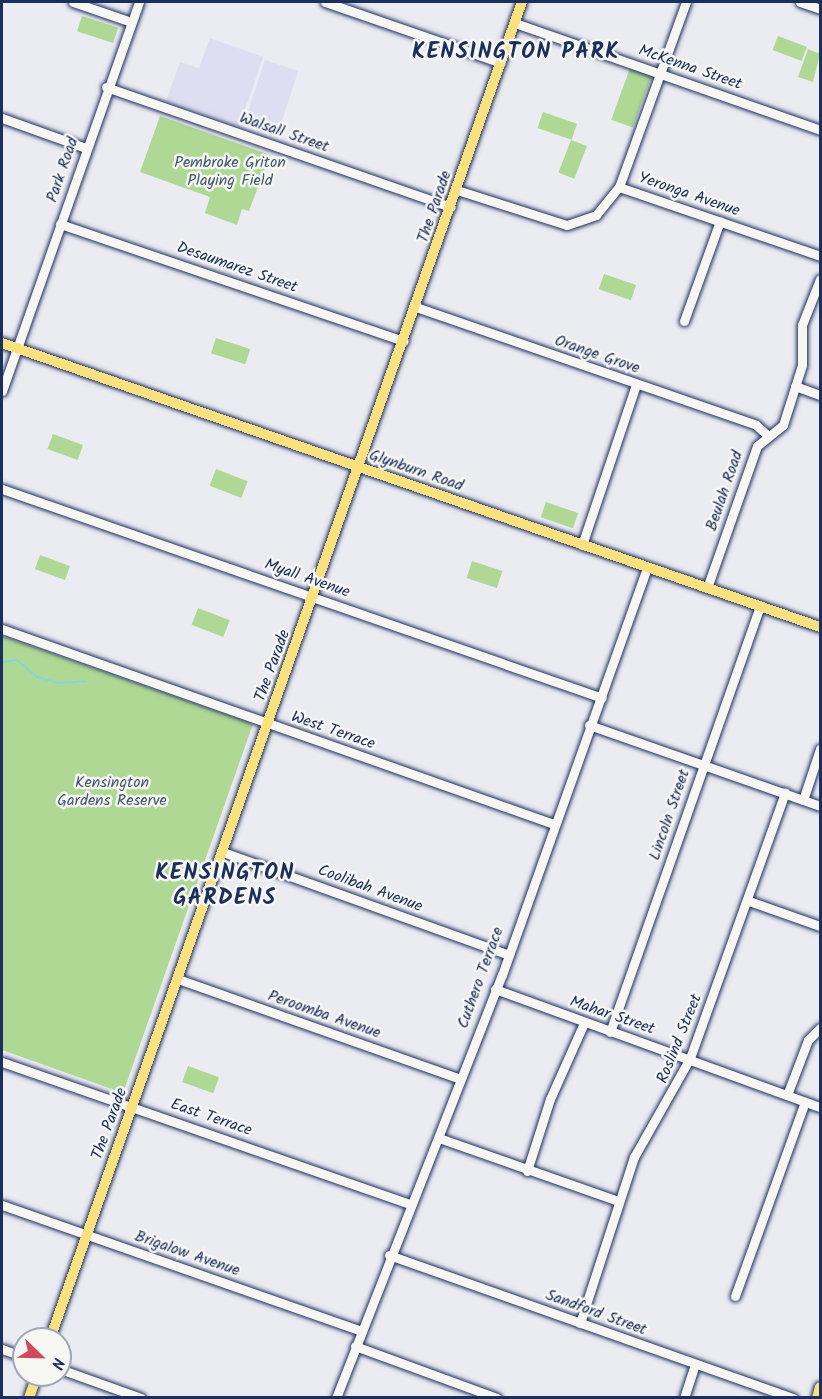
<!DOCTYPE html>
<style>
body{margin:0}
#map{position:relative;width:822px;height:1399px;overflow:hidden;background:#ebebf2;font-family:Kalam,sans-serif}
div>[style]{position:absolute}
.built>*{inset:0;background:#dedef2;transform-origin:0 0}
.green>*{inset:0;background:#afd894;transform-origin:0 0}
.stream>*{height:2px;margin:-1px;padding:0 1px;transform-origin:1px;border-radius:1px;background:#85d5e1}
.roads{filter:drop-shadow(0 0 2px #1b2f5e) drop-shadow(0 0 2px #1b2f5e)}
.minor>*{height:9px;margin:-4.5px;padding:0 4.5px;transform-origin:4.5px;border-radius:4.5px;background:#f6f6f2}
.major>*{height:10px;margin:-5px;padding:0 5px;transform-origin:5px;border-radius:5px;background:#fae180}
span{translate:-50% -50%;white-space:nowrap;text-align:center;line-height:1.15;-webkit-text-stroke:5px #f6f6f2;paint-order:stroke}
.street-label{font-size:16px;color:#1b2f5e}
.park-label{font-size:16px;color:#40596c}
.district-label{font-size:22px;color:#1b2f5e;font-weight:700;letter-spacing:1.5px}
.frame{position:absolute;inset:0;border:3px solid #1b2f5e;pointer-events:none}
.north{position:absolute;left:12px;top:1327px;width:60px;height:60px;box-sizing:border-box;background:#f6f6f2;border:2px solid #9ea6b7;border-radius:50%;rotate:113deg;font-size:16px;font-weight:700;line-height:24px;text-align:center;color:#1b2f5e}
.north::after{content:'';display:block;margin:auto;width:21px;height:27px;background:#d1495b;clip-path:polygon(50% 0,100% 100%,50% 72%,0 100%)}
</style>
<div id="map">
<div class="built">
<i style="clip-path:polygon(210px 38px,263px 57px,239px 127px,166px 101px,180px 62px,199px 68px)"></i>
<i style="left:265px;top:60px;width:35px;height:65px;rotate:18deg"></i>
</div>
<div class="green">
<i style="left:82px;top:16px;width:38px;height:16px;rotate:18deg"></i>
<i style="left:778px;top:36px;width:31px;height:15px;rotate:21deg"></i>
<i style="clip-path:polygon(808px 49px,820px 54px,813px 82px,798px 77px)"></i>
<i style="left:630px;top:68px;width:23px;height:55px;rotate:20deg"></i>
<i style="left:543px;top:112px;width:36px;height:17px;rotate:19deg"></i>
<i style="clip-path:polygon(160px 116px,270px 155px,249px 211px,242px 209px,237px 225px,205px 213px,210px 197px,140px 172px)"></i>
<i style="left:571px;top:140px;width:17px;height:35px;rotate:21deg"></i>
<i style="left:604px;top:274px;width:34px;height:16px;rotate:19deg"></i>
<i style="left:216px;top:338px;width:36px;height:16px;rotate:18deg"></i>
<i style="left:53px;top:434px;width:32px;height:16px;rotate:20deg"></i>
<i style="left:216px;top:469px;width:34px;height:18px;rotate:21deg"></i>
<i style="left:546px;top:502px;width:34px;height:16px;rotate:19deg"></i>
<i style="left:40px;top:555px;width:32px;height:15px;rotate:20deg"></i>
<i style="left:472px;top:561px;width:32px;height:18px;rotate:18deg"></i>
<i style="left:198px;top:608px;width:34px;height:18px;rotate:21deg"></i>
<i style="clip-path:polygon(2px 636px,253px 724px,123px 1093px,2px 1050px)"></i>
<i style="left:188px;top:1066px;width:33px;height:17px;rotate:20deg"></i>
</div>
<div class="stream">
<i style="left:2px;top:662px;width:15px;rotate:-8deg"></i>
<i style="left:17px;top:660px;width:26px;rotate:40deg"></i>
<i style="left:37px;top:677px;width:23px;rotate:15deg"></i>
<i style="left:59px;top:683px;width:26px;rotate:-4deg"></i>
</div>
<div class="roads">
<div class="minor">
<i style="left:73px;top:2px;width:61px;rotate:19deg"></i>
<i style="left:325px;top:2px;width:186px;rotate:19.1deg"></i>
<i style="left:800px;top:2px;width:21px;rotate:19deg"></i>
<i style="left:515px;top:23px;width:323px;rotate:19.3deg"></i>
<i style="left:106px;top:87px;width:365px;rotate:19.2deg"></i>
<i style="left:2px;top:118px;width:89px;rotate:19.7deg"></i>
<i style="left:619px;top:187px;width:197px;rotate:-70.1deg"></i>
<i style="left:457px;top:190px;width:115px;rotate:17.7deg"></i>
<i style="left:567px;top:225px;width:31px;rotate:-19deg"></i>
<i style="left:596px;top:215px;width:36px;rotate:-51deg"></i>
<i style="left:619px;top:187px;width:213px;rotate:18.9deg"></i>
<i style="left:60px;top:224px;width:363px;rotate:18.8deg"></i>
<i style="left:416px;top:307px;width:360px;rotate:19.1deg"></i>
<i style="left:756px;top:425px;width:13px;rotate:42deg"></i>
<i style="left:684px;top:321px;width:106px;rotate:-70.2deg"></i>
<i style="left:795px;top:386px;width:27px;rotate:20deg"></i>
<i style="left:2px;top:391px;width:412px;rotate:-70.6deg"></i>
<i style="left:2px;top:489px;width:635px;rotate:19.2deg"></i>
<i style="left:582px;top:545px;width:169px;rotate:-71.4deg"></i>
<i style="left:707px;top:588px;width:151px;rotate:-70.6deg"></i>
<i style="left:757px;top:446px;width:33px;rotate:-39deg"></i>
<i style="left:783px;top:425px;width:63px;rotate:-72.4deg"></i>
<i style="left:802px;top:365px;width:40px;rotate:-90deg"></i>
<i style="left:802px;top:325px;width:49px;rotate:-68.6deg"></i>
<i style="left:2px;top:629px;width:585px;rotate:19.46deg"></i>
<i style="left:589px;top:725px;width:245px;rotate:19.3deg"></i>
<i style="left:803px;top:800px;width:54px;rotate:-71.6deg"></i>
<i style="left:223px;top:852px;width:302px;rotate:19.8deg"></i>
<i style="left:749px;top:901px;width:75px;rotate:19.4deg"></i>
<i style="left:178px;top:979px;width:299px;rotate:19.5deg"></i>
<i style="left:495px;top:989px;width:346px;rotate:20deg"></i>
<i style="left:610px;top:1032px;width:451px;rotate:-70.6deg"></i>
<i style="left:2px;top:1062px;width:431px;rotate:19.2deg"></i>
<i style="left:787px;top:1095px;width:59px;rotate:-69.1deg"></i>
<i style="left:808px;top:1040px;width:17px;rotate:-45deg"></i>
<i style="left:439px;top:1138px;width:190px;rotate:19.4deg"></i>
<i style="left:527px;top:1171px;width:76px;rotate:-72.3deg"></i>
<i style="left:550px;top:1099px;width:83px;rotate:-65.9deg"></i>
<i style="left:2px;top:1205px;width:381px;rotate:19.3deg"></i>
<i style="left:389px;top:1255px;width:429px;rotate:19.5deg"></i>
<i style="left:735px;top:1296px;width:206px;rotate:-70.2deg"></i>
<i style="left:580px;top:1323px;width:175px;rotate:-72deg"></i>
<i style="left:634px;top:1157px;width:114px;rotate:-60.5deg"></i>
<i style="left:690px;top:1058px;width:282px;rotate:-70.3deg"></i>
<i style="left:355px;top:1346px;width:151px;rotate:20.1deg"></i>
<i style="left:2px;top:1349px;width:23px;rotate:20deg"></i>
<i style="left:60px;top:1369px;width:86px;rotate:19.7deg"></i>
<i style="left:336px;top:1398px;width:454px;rotate:-68.6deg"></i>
<i style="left:502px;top:975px;width:433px;rotate:-70.4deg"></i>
<i style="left:684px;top:1398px;width:35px;rotate:-72deg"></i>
</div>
<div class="major">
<i style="left:2px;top:343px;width:866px;rotate:19.15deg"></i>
<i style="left:50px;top:1339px;width:1418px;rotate:-70.56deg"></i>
<i style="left:29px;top:1398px;width:24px;rotate:-71deg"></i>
<i style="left:817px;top:1398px;width:11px;rotate:-75deg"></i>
</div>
</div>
<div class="street-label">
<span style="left:690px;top:68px;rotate:19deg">McKenna Street</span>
<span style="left:284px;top:133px;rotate:19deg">Walsall Street</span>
<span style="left:63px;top:170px;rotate:-71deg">Park Road</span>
<span style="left:689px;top:195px;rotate:19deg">Yeronga Avenue</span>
<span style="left:435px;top:207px;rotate:-71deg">The Parade</span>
<span style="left:237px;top:268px;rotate:19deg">Desaumarez Street</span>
<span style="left:597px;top:355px;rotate:19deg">Orange Grove</span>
<span style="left:416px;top:471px;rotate:19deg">Glynburn Road</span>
<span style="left:725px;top:491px;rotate:-71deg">Beulah Road</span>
<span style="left:307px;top:579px;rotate:19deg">Myall Avenue</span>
<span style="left:273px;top:666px;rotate:-70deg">The Parade</span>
<span style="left:333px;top:731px;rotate:19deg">West Terrace</span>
<span style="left:670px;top:815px;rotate:-71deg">Lincoln Street</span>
<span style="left:370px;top:889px;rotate:20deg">Coolibah Avenue</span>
<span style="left:481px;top:978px;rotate:-70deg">Cuthero Terrace</span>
<span style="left:324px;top:1015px;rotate:19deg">Peroomba Avenue</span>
<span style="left:612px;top:1016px;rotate:19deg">Mahar Street</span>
<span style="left:680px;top:1039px;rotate:-68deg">Roslind Street</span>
<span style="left:211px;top:1118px;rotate:19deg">East Terrace</span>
<span style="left:110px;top:1124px;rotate:-70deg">The Parade</span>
<span style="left:187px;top:1254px;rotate:19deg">Brigalow Avenue</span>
<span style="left:596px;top:1313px;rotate:20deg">Sandford Street</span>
</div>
<div class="park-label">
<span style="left:230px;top:172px">Pembroke Griton<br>Playing Field</span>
<span style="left:112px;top:792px">Kensington<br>Gardens Reserve</span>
</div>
<div class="district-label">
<span style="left:516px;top:53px">KENSINGTON PARK</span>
<span style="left:225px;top:886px">KENSINGTON<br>GARDENS</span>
</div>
<div class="frame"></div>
<div class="north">N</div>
</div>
